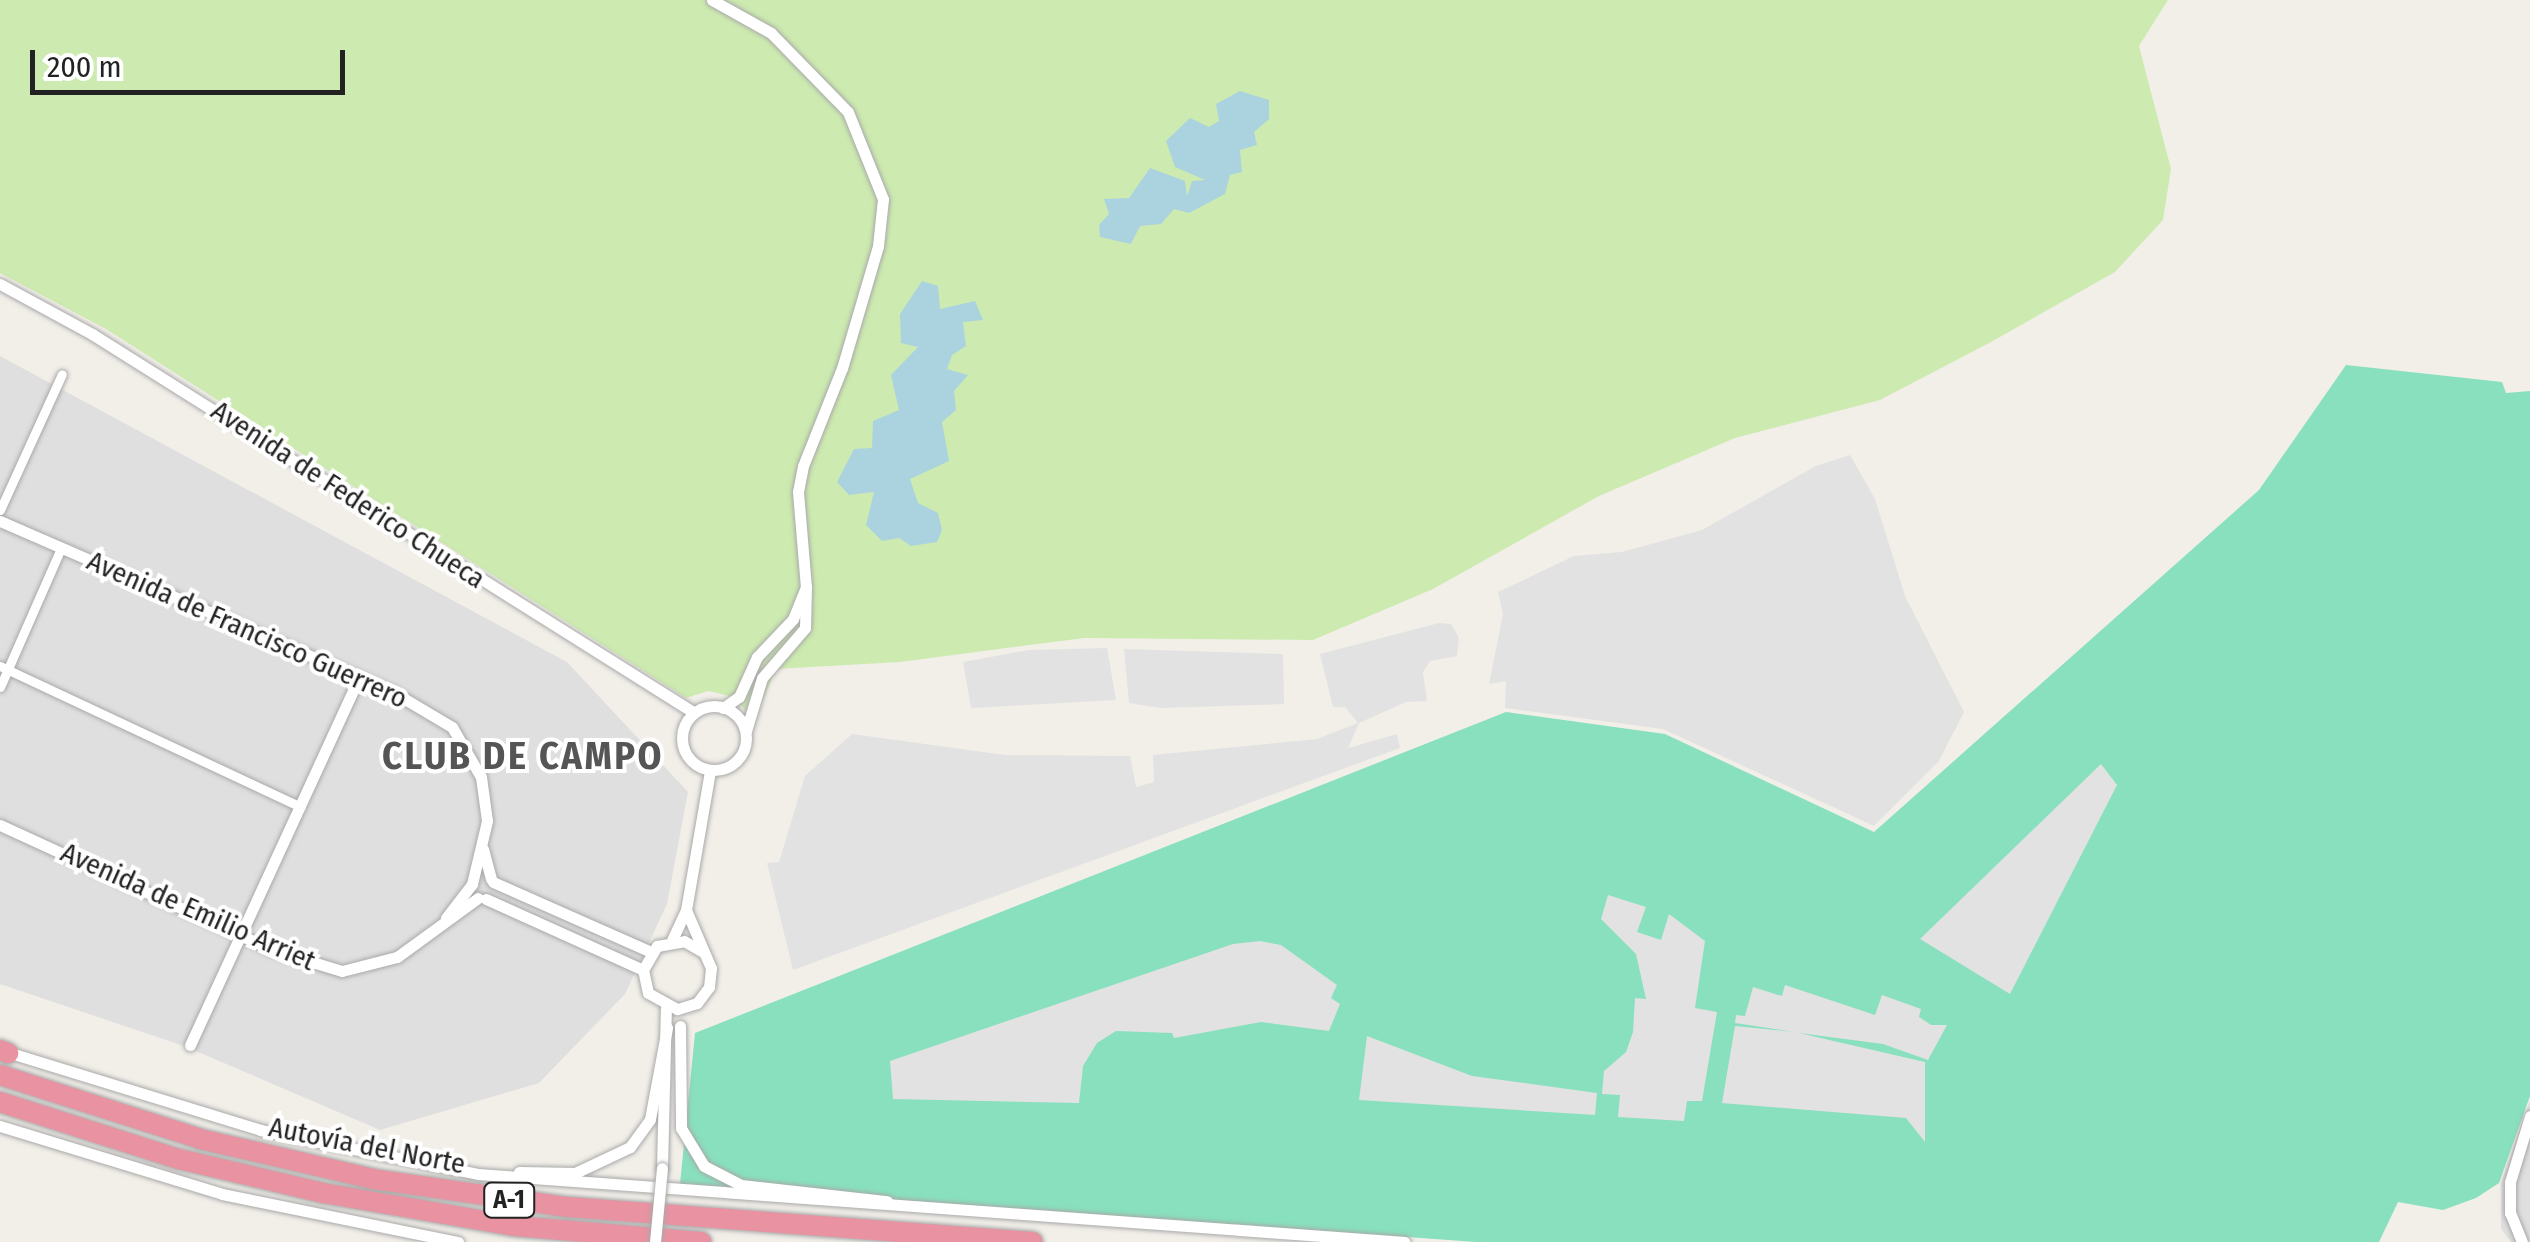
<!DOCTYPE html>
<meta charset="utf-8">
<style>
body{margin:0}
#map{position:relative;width:2530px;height:1242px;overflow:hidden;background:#f2efe9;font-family:"Fira Sans Condensed",sans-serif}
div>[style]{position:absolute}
.residential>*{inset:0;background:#e0dfdf}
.grass>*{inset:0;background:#cdebb0}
.pitch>*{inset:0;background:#88e0be}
.parking>*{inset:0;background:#e2e2e2}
.water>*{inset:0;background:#aad3df}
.roads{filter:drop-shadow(0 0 2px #a9a9a9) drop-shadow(0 0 2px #a9a9a9)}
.pedestrian>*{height:9px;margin:-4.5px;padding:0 4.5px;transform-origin:4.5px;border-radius:4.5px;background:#fff}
.minor>*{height:11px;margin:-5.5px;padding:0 5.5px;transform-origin:5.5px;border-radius:5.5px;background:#fff}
.minor>.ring{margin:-5.5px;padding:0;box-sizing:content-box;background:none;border:11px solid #fff;border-radius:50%}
.motorway>*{height:20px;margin:-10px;padding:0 10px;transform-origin:10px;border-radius:10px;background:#e892a2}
.bridges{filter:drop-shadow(0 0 2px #a9a9a9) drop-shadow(0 0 2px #a9a9a9)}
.minor-bridge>*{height:11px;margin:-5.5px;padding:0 5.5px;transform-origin:5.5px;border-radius:5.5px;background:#fff}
span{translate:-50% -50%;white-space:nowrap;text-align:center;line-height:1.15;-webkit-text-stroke:8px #fff;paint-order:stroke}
.shield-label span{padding:2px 8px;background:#fff;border:2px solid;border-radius:8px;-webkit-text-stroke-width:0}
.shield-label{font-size:25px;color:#222;font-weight:700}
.street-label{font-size:28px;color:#222}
.district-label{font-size:38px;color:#555;font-weight:700;letter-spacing:2.5px}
.scale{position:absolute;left:30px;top:50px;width:315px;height:45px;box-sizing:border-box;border:5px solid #222;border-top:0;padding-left:12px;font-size:30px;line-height:35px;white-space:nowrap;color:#222;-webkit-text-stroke:8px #fff;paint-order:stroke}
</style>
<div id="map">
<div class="residential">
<i style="clip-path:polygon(0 356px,567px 662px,688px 792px,667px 904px,625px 994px,539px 1083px,380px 1130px,184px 1046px,0 984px)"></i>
<i style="clip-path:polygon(2530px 1100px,2530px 1242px,2511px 1242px,2501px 1229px,2501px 1183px)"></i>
</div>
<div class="grass">
<i style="clip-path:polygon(0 0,2168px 0,2139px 46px,2171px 169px,2163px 220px,2115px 272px,1991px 342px,1880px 400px,1735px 438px,1599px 496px,1433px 589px,1313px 640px,1084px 638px,900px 662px,776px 669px,754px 721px,734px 697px,708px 691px,686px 698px,106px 329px,0 273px)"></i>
</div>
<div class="pitch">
<i style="clip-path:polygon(2346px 365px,2502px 382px,2506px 393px,2530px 391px,2530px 1096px,2499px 1183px,2476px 1198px,2443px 1210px,2398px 1202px,2379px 1242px,1476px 1242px,680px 1184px,695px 1033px,1506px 712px,1665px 734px,1874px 832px,2259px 490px)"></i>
</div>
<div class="parking">
<i style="clip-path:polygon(1850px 455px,1875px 499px,1905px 596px,1964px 712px,1939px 761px,1874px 826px,1663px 729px,1505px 708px,1506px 681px,1489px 684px,1503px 614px,1498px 592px,1574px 556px,1622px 552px,1702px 530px,1816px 466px)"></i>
<i style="clip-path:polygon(1439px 623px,1451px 624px,1459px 638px,1457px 656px,1430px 661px,1423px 672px,1427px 701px,1406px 702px,1359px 723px,1348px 748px,1397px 734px,1400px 748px,793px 970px,767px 863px,779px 862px,805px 776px,852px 734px,1005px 755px,1130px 756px,1136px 787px,1154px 782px,1153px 755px,1317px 739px,1358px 723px,1345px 707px,1333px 707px,1320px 654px)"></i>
<i style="clip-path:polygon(1107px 648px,1116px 700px,971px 708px,963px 662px,1029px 650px)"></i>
<i style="clip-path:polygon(1124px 649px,1283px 654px,1284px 704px,1160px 708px,1129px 703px)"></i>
<i style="clip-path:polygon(2101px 764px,2117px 785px,2010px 994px,1920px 939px)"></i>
<i style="clip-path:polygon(1608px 895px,1646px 907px,1637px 932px,1661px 940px,1669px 914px,1705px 941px,1695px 1008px,1717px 1012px,1702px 1101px,1687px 1101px,1684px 1121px,1618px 1117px,1620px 1095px,1602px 1094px,1604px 1071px,1626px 1052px,1633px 1032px,1635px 998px,1646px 999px,1636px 954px,1601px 919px)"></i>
<i style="clip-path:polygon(1260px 941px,1281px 945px,1337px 985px,1331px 998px,1340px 1004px,1329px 1031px,1261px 1022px,1174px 1038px,1172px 1033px,1116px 1031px,1097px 1043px,1083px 1066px,1079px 1103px,893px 1099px,890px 1061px,1233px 944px)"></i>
<i style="clip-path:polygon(1785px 985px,1875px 1015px,1882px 995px,1921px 1009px,1919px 1017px,1931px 1025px,1947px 1025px,1928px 1060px,1883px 1044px,1799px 1033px,1925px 1062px,1925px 1142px,1906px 1118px,1722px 1103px,1735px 1026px,1794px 1032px,1735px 1023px,1736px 1015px,1745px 1016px,1753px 987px,1782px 996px)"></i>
<i style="clip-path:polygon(1367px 1036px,1472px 1076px,1597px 1093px,1595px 1115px,1359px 1100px)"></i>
</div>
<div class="water">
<i style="clip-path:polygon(1240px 91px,1269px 100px,1269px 119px,1254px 132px,1257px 145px,1240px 150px,1242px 172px,1230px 175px,1225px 194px,1189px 213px,1174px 209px,1161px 224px,1140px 226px,1131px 244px,1100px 237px,1099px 225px,1109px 214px,1104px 199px,1129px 198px,1150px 168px,1185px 181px,1187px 196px,1192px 181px,1205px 180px,1175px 167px,1166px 141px,1190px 118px,1209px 127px,1219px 121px,1216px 104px)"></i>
<i style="clip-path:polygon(922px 281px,938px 286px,940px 309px,975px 301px,983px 320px,963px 322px,966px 346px,952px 355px,947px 369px,968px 375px,954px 391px,956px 410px,942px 422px,949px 461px,910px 479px,918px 503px,938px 513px,942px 530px,937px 542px,911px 546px,899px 538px,882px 541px,866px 525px,874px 492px,849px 495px,837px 482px,854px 449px,872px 448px,873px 421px,899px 410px,891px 375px,918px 347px,901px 343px,900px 314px)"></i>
</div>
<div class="roads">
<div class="pedestrian">
<i style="left:0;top:510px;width:149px;rotate:-65.5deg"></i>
<i style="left:0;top:666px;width:332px;rotate:25.1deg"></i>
<i style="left:0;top:687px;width:152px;rotate:-66.3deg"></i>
</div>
<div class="minor">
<i style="left:712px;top:0;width:68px;rotate:29.2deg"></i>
<i style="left:771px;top:33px;width:110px;rotate:45.7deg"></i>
<i style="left:848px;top:112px;width:94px;rotate:68.1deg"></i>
<i style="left:883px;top:199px;width:47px;rotate:96.1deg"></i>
<i style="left:878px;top:246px;width:127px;rotate:106.4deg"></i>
<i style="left:842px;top:368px;width:105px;rotate:111.7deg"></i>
<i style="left:803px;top:466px;width:26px;rotate:101deg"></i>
<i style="left:798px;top:492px;width:95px;rotate:85.2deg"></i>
<i style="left:0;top:284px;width:105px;rotate:28.5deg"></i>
<i style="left:92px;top:334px;width:710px;rotate:32.17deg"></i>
<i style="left:0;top:521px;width:429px;rotate:23.5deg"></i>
<i style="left:393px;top:692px;width:69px;rotate:30.7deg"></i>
<i style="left:452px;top:727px;width:58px;rotate:59.9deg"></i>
<i style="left:481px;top:777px;width:44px;rotate:82.2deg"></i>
<i style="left:487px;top:821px;width:65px;rotate:103.4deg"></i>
<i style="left:472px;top:884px;width:43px;rotate:127.4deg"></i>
<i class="ring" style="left:682px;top:706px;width:53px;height:53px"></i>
<i style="left:723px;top:708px;width:19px;rotate:-35deg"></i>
<i style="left:739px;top:697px;width:44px;rotate:-65.8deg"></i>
<i style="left:757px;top:657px;width:52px;rotate:-46.5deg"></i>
<i style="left:793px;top:619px;width:35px;rotate:-68deg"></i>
<i style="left:806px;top:587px;width:41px;rotate:91.4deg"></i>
<i style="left:805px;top:628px;width:66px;rotate:130.7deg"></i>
<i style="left:762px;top:678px;width:55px;rotate:106.8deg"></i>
<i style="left:0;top:825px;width:300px;rotate:24.6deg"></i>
<i style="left:273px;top:950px;width:72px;rotate:16.9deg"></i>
<i style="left:342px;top:971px;width:57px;rotate:-14.3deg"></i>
<i style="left:397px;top:957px;width:100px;rotate:-36.1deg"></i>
<i style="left:483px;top:849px;width:31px;rotate:75deg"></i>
<i style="left:493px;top:882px;width:173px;rotate:23.9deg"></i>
<i style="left:486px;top:899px;width:172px;rotate:24.3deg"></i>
<i style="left:686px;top:910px;width:63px;rotate:66.7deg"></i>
<i style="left:711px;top:968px;width:19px;rotate:96deg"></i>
<i style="left:709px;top:987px;width:20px;rotate:127deg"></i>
<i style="left:697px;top:1003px;width:21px;rotate:163deg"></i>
<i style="left:677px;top:1009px;width:33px;rotate:-151deg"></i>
<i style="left:648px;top:993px;width:24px;rotate:-102deg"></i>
<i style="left:643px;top:970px;width:28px;rotate:-60deg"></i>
<i style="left:657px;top:946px;width:27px;rotate:-10deg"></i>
<i style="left:684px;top:941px;width:22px;rotate:30deg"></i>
<i style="left:672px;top:940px;width:33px;rotate:-65deg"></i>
<i style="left:686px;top:910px;width:141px;rotate:-80.2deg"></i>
<i style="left:680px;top:1026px;width:102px;rotate:89.4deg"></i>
<i style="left:681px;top:1128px;width:44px;rotate:58.8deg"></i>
<i style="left:704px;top:1166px;width:42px;rotate:27.2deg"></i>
<i style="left:741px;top:1185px;width:147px;rotate:6.3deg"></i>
<i style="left:190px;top:1045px;width:405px;rotate:-65.3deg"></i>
<i style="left:4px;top:1051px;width:268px;rotate:17.1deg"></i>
<i style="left:260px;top:1130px;width:222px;rotate:11.4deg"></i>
<i style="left:478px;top:1174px;width:929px;rotate:4.2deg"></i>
<i style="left:0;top:1126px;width:232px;rotate:17deg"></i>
<i style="left:222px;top:1194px;width:241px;rotate:11.5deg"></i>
<i style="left:662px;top:1168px;width:160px;rotate:-88.6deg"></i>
<i style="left:519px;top:1172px;width:56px;rotate:1deg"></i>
<i style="left:575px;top:1173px;width:61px;rotate:-25.3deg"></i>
<i style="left:630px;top:1147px;width:34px;rotate:-54deg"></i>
<i style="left:650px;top:1119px;width:93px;rotate:-79.4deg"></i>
<i style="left:2522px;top:1242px;width:31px;rotate:-112deg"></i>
<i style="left:2510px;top:1213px;width:31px;rotate:-90deg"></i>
<i style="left:2510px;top:1182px;width:69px;rotate:-73.1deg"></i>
</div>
<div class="motorway">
<i style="left:0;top:1050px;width:9px;rotate:21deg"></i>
<i style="left:0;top:1075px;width:210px;rotate:17.7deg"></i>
<i style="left:200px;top:1139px;width:178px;rotate:13deg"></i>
<i style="left:373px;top:1179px;width:197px;rotate:8.2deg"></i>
<i style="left:568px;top:1207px;width:466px;rotate:4.3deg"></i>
<i style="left:0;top:1102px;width:188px;rotate:17.7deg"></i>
<i style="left:179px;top:1159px;width:148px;rotate:13.3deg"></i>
<i style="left:323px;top:1193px;width:194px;rotate:9.8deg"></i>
<i style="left:514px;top:1226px;width:188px;rotate:4.9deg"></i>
</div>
</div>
<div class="bridges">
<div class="minor-bridge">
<i style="left:655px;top:1242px;width:74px;rotate:-84.6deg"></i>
</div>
</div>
<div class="shield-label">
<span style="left:509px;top:1200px">A-1</span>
</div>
<div class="street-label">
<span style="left:348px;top:495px;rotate:33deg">Avenida de Federico Chueca</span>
<span style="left:247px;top:630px;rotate:24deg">Avenida de Francisco Guerrero</span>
<span style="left:188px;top:907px;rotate:24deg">Avenida de Emilio Arriet</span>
<span style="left:367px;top:1146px;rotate:11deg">Autovía del Norte</span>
</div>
<div class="district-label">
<span style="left:523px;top:757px">CLUB DE CAMPO</span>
</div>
<div class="scale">200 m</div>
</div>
